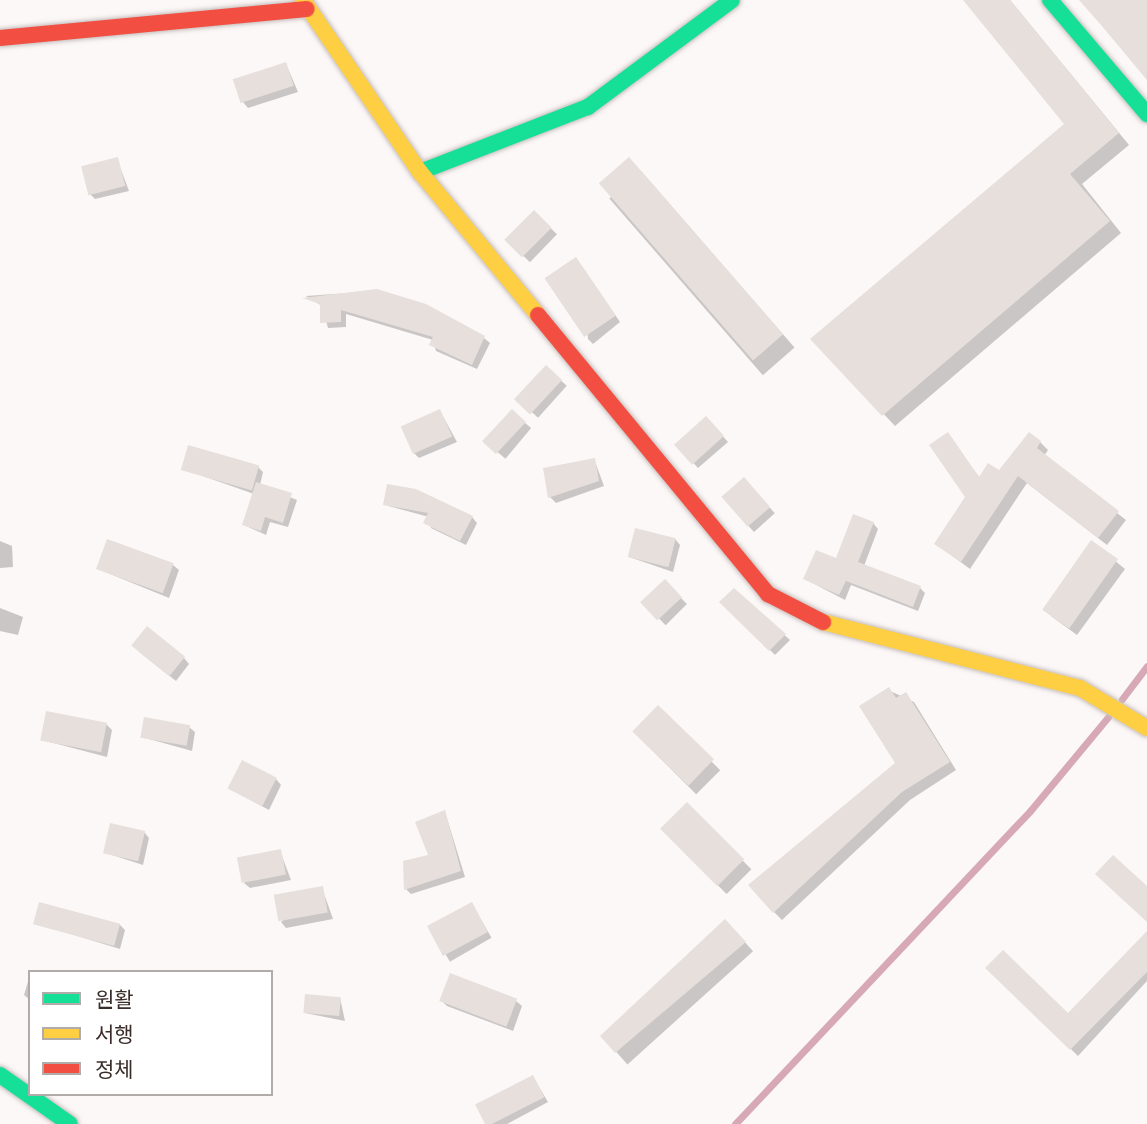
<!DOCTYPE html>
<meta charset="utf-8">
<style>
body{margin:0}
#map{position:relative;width:1147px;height:1124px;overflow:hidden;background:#fcf8f7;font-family:"Source Sans 3","Noto Sans KR",sans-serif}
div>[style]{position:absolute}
.shadow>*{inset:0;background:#0003;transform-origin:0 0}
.stream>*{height:7px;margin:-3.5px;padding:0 3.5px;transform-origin:3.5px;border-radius:3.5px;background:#d7a8b5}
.building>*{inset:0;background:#e6dfdb;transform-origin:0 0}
.roads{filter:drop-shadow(0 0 2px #c6bebc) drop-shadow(0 0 2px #c6bebc)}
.fast>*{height:16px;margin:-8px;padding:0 8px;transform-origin:8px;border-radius:8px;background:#16e098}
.slow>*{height:16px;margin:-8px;padding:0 8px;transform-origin:8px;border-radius:8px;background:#ffcf43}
.jam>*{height:16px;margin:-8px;padding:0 8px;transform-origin:8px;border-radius:8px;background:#f24e42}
span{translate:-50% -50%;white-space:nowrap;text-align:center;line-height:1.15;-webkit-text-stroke:7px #fff;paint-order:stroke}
.legend{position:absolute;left:28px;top:970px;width:245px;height:126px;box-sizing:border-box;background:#fff;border:2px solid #b1abaa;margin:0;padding:9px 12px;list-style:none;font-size:21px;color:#3b2e2a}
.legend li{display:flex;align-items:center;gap:14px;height:35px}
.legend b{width:35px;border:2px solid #b1abaa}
</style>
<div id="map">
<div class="shadow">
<i style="clip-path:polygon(965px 0,1010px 0,1129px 145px,1082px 184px,1121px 233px,895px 426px,813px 339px,1067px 124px)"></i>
<i style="clip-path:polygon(286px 64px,298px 92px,248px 108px,243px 102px)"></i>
<i style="clip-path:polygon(117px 159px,129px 191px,95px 199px,89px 193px)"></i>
<i style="left:641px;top:171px;width:234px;height:42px;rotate:49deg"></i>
<i style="left:534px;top:212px;width:32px;height:39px;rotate:44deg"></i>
<i style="clip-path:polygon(581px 265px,620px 322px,593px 344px,588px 339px)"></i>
<i style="clip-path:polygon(376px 291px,425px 306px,484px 338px,490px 343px,477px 369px,436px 351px,433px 340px,346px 314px,346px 327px,328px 328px,322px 306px,306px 296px)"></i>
<i style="left:546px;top:367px;width:28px;height:43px;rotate:42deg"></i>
<i style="clip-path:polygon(440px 411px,457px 442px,419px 458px,414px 453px)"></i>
<i style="left:512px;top:412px;width:25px;height:40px;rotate:40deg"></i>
<i style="clip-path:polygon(712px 424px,728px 442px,698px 468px,676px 444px)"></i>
<i style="clip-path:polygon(947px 435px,980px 478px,1000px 472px,1040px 442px,1048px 450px,1044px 456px,1126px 520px,1107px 545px,1027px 483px,970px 569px,936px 544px,967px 497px)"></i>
<i style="clip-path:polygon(594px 459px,604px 486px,556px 503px,550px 497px)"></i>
<i style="clip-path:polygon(258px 467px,263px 472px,260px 485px,297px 500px,288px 527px,270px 522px,266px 535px,244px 525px,254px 494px,183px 469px)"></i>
<i style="left:744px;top:479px;width:46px;height:28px;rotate:48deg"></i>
<i style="clip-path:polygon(385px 505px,472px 517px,477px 523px,466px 545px,431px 528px,429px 517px)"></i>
<i style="clip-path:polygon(873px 523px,878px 529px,864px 566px,920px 588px,925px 593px,918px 611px,851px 585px,845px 600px,805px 579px,837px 561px)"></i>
<i style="clip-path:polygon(675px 539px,680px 545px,673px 572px,629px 557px)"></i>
<i style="clip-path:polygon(0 541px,12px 546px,13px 567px,0 568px)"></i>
<i style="clip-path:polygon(1092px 542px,1125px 569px,1077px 635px,1051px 616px)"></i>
<i style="clip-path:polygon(173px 565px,179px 570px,169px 598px,98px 569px)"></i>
<i style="left:665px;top:582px;width:31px;height:30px;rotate:45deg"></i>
<i style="clip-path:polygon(734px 590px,790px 640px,775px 655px,722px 602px)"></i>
<i style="clip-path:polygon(0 608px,23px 617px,18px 635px,0 631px)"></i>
<i style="clip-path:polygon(138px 651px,184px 658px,189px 664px,176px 681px)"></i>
<i style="clip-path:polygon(888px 690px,914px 702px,956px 770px,910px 800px,782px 920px,774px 912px,897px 764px)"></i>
<i style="left:658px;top:708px;width:88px;height:34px;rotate:45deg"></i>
<i style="clip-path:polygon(106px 724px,112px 730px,107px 757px,42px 740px)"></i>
<i style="clip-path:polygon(189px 727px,195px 732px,192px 751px,142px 737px)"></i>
<i style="clip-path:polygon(276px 779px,281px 785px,269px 810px,230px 789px)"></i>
<i style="left:687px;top:805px;width:91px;height:35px;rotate:45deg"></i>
<i style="clip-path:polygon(445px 812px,465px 877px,411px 894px,406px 889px,430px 856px)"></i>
<i style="clip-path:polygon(144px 832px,149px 838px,143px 865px,106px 853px)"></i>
<i style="clip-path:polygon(280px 851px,291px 880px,250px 888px,244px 883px)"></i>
<i style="clip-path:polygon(322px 888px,333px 919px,286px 928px,281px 922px)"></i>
<i style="left:472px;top:904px;width:39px;height:48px;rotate:60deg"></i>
<i style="clip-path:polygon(35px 923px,119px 924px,125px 930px,120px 949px)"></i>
<i style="left:733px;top:929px;width:30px;height:169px;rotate:48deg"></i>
<i style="clip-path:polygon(1147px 934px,1147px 981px,1078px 1056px,988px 968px,1068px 1015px)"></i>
<i style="clip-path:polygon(30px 975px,30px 1000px,24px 995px)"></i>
<i style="clip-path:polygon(451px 976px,516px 1001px,522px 1006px,513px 1031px,447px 1006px,441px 1000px)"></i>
<i style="clip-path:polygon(340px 998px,345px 1021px,305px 1013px)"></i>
<i style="clip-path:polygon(533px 1077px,548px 1102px,507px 1124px,486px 1124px,477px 1106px)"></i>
</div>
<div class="stream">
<i style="left:1122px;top:699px;width:41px;rotate:-52.9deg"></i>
<i style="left:735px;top:1124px;width:430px;rotate:-46.7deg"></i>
<i style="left:1030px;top:811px;width:122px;rotate:-50.3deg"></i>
</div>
<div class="building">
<i style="clip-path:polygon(963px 0,1010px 0,1119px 133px,1070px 174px,1110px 221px,882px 416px,810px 339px,1064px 124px)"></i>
<i style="clip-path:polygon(1079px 0,1147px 0,1147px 80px,1101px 25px)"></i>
<i style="left:286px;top:62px;width:25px;height:56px;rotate:72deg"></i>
<i style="left:118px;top:157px;width:30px;height:38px;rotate:76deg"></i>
<i style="left:629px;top:157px;width:235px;height:40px;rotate:49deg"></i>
<i style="left:534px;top:210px;width:25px;height:42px;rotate:45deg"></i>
<i style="left:576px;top:257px;width:71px;height:38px;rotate:56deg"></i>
<i style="clip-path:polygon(377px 289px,426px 304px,485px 336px,472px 365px,429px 345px,433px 337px,341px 310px,341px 322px,320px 323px,320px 304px,302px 298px)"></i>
<i style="left:546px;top:365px;width:22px;height:47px;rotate:43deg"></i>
<i style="left:440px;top:409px;width:30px;height:43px;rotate:66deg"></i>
<i style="left:512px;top:409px;width:19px;height:44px;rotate:43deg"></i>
<i style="left:706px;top:416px;width:27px;height:43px;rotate:48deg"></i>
<i style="clip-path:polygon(948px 432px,979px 477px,988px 463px,999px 470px,1029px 432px,1041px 441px,1037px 448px,1119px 511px,1098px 538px,1018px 476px,961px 562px,934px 544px,965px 497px,929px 445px)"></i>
<i style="left:188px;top:445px;width:74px;height:26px;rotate:16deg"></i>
<i style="clip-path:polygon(595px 458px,599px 481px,548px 498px,543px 468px)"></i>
<i style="left:744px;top:477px;width:40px;height:30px;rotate:49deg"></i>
<i style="clip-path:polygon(256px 482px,292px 493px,283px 523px,265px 517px,261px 531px,242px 525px)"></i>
<i style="clip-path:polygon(387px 484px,416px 489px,473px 516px,460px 541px,423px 523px,428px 513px,383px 505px)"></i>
<i style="clip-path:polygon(853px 514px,874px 522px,858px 562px,921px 586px,913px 607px,846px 581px,839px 595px,803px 579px,816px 550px,836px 558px)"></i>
<i style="left:635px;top:528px;width:42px;height:30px;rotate:14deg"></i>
<i style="left:107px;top:539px;width:71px;height:32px;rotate:20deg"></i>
<i style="left:1091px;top:540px;width:33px;height:85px;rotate:35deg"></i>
<i style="left:665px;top:579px;width:25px;height:34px;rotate:47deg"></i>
<i style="clip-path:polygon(734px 588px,786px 634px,769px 651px,719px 602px)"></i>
<i style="left:147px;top:626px;width:49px;height:25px;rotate:39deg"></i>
<i style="clip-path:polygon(889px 687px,896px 698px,906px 692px,950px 762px,902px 792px,773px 913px,748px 885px,895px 763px,859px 706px)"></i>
<i style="left:658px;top:705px;width:78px;height:37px;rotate:44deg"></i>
<i style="left:46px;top:711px;width:62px;height:30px;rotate:11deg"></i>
<i style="left:144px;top:717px;width:47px;height:21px;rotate:10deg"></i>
<i style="left:242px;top:760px;width:39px;height:32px;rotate:27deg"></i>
<i style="left:687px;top:802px;width:81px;height:38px;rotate:45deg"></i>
<i style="clip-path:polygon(445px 810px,461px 871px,404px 890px,403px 861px,428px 855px,415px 822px)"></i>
<i style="left:110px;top:823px;width:36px;height:31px;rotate:13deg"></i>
<i style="left:281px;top:849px;width:26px;height:45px;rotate:79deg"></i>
<i style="clip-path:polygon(1113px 855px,1147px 886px,1147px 922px,1095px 874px)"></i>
<i style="left:323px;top:886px;width:27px;height:50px;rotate:80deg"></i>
<i style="left:39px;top:902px;width:84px;height:23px;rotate:15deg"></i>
<i style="left:472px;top:902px;width:34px;height:51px;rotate:62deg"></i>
<i style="clip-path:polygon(725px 919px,746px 942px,615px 1053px,600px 1036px)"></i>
<i style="clip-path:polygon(1147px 931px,1147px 972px,1070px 1050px,985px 968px,1003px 950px,1068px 1013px)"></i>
<i style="left:450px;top:973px;width:72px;height:30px;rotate:21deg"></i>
<i style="left:305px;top:994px;width:36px;height:19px;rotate:5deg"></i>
<i style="left:533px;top:1075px;width:25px;height:65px;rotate:63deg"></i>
</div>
<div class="roads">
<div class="fast">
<i style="left:1050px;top:0;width:150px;rotate:49.6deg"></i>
<i style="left:420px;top:172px;width:180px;rotate:-21.2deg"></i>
<i style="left:588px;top:107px;width:179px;rotate:-36.6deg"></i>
<i style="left:0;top:1075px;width:85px;rotate:35deg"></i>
</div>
<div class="slow">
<i style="left:303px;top:0;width:208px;rotate:55.8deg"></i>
<i style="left:420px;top:172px;width:185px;rotate:50.5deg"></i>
<i style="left:823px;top:622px;width:265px;rotate:14.4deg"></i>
<i style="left:1080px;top:688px;width:78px;rotate:30.8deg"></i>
</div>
<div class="jam">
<i style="left:0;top:38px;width:308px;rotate:-5.4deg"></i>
<i style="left:538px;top:315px;width:362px;rotate:50.5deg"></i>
<i style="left:768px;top:594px;width:62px;rotate:27deg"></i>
</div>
</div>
<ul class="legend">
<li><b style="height:9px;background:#16e098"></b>원활</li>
<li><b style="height:9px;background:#ffcf43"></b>서행</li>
<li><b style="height:9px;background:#f24e42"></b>정체</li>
</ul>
</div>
